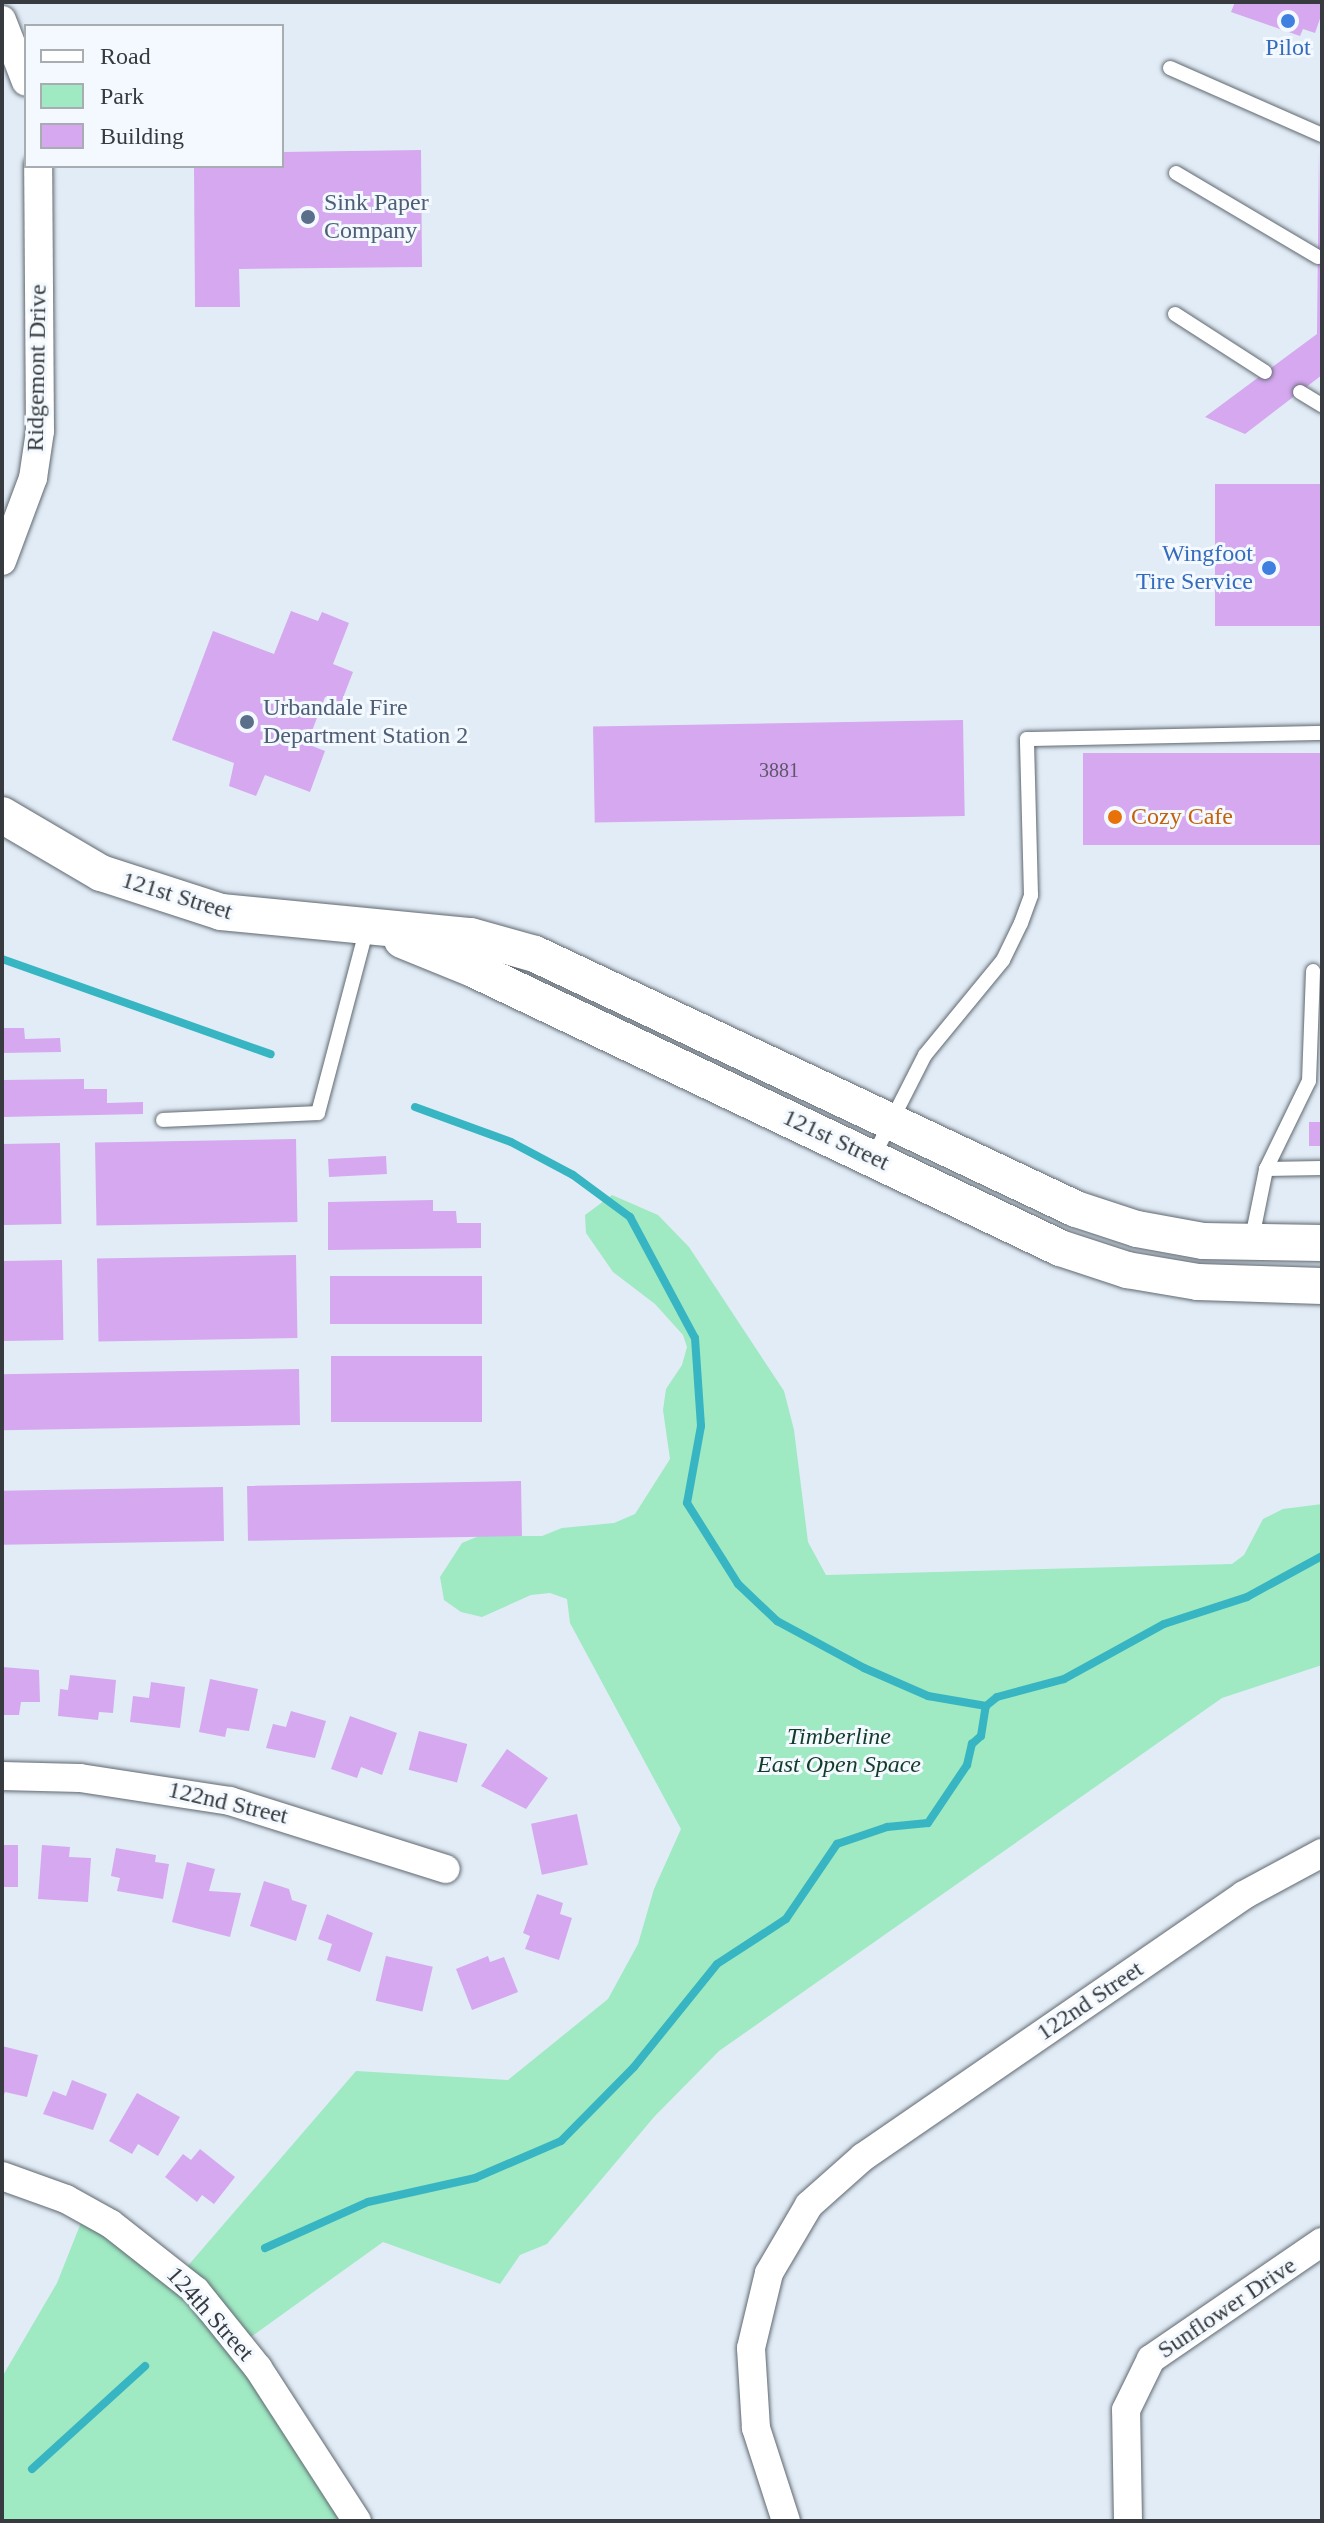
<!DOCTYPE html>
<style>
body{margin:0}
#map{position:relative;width:1324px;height:2523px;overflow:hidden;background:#e2ecf6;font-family:"Times New Roman",serif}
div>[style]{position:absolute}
.green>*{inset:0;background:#9fe9c3}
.stream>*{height:8px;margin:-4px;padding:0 4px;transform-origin:4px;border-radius:4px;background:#37b5c2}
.building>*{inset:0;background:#d5a8ef;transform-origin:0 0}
.roads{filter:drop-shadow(0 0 2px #606971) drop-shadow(0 0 2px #606971)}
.service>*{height:14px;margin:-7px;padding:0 7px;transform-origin:7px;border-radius:7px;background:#fff}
.minor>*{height:28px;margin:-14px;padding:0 14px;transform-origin:14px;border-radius:14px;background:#fff}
.tertiary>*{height:36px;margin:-18px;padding:0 18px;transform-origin:18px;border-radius:18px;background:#fff}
.dots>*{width:22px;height:22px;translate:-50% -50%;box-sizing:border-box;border:4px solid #f3f9ff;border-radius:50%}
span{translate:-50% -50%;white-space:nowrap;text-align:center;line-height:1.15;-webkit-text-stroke:6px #f3f9ff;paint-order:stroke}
.number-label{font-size:20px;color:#5e566b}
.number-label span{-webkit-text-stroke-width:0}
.shop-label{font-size:24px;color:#366cbe}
.right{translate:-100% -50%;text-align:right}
.service-label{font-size:24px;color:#4e5e75}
.left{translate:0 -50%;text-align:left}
.street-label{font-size:24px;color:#373b3f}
.food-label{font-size:24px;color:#c56008}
.park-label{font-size:24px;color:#143b29;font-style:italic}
.frame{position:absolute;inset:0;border:4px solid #373b3f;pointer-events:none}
.legend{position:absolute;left:24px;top:24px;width:260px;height:144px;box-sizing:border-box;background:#f3f9ff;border:2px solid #a8adb2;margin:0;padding:10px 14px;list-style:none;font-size:24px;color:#373b3f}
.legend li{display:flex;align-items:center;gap:16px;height:40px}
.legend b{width:40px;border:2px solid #a8adb2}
</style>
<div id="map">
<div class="green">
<i style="clip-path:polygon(612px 1195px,658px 1215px,689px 1247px,784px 1391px,794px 1430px,808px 1542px,826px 1575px,1232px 1564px,1244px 1555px,1263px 1519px,1283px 1509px,1322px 1504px,1322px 1665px,1222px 1698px,719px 2051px,654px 2117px,547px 2244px,520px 2255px,500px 2284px,383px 2242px,241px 2344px,357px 2521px,2px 2521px,2px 2377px,57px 2283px,86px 2210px,179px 2276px,356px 2071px,508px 2080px,608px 1999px,638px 1944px,654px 1889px,681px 1829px,570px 1623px,567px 1599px,550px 1593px,531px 1595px,482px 1617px,461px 1612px,444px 1600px,440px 1577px,462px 1543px,479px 1536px,542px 1536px,562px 1528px,614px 1523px,635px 1514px,670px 1459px,663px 1410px,666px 1389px,682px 1365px,687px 1347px,683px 1335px,655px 1304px,613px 1272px,586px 1233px,585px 1215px)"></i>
</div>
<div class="stream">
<i style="left:2px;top:959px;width:285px;rotate:19.5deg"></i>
<i style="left:415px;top:1107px;width:102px;rotate:20deg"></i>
<i style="left:511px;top:1142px;width:70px;rotate:28deg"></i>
<i style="left:573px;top:1175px;width:71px;rotate:36.4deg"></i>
<i style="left:630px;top:1217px;width:137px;rotate:61.8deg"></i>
<i style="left:695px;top:1338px;width:88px;rotate:86.1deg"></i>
<i style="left:701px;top:1426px;width:78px;rotate:100.3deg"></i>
<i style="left:687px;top:1503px;width:96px;rotate:57.8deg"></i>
<i style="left:738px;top:1584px;width:54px;rotate:43.5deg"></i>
<i style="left:777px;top:1621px;width:99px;rotate:28.4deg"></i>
<i style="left:864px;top:1668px;width:70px;rotate:23.6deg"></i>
<i style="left:928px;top:1696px;width:59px;rotate:9.8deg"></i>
<i style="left:265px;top:2248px;width:113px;rotate:-24.1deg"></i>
<i style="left:368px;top:2202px;width:110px;rotate:-12.6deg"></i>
<i style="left:475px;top:2178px;width:94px;rotate:-23.3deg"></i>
<i style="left:561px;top:2141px;width:104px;rotate:-45.4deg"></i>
<i style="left:634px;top:2067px;width:132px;rotate:-51.1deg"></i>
<i style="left:717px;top:1964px;width:82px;rotate:-33.1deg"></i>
<i style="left:786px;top:1919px;width:91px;rotate:-55.8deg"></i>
<i style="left:837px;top:1844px;width:53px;rotate:-18.8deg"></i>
<i style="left:887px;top:1827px;width:41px;rotate:-5.6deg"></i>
<i style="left:928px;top:1823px;width:70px;rotate:-56.1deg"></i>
<i style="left:967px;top:1765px;width:22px;rotate:-77deg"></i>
<i style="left:972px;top:1744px;width:12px;rotate:-42deg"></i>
<i style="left:981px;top:1736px;width:30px;rotate:-81deg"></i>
<i style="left:986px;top:1706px;width:14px;rotate:-39deg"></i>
<i style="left:997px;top:1697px;width:69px;rotate:-15deg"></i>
<i style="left:1064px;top:1679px;width:114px;rotate:-28.8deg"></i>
<i style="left:1164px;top:1624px;width:87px;rotate:-18deg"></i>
<i style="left:1247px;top:1597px;width:85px;rotate:-28.7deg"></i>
<i style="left:32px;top:2469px;width:153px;rotate:-42.3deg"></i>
</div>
<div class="building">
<i style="clip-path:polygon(1235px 2px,1322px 2px,1322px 13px,1315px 33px,1303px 29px,1300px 36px,1231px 12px)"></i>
<i style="clip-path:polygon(1319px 148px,1322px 375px,1245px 434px,1205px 417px,1317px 334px)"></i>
<i style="clip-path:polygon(421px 150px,422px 267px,239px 269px,240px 307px,195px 307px,194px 166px,282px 166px,282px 152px)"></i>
<i style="left:1322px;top:484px;width:142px;height:107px;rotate:90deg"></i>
<i style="clip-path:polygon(291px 611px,318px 621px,322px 612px,349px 623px,333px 664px,353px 672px,341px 703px,325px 697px,307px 744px,325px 751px,310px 792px,265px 775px,256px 796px,229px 786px,234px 763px,172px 740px,213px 631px,274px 654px)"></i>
<i style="left:963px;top:720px;width:96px;height:370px;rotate:89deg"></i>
<i style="left:1322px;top:753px;width:92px;height:239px;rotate:90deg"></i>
<i style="clip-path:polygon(2px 1028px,24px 1028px,25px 1039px,60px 1038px,61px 1052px,2px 1053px)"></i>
<i style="clip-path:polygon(84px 1079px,84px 1089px,107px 1089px,107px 1103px,143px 1102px,143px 1114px,2px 1117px,2px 1080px)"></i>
<i style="left:1309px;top:1122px;width:13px;height:24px"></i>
<i style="left:296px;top:1139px;width:83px;height:201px;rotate:89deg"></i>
<i style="left:60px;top:1143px;width:81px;height:58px;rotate:89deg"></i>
<i style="left:386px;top:1156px;width:18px;height:58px;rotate:87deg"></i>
<i style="clip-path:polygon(433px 1200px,433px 1211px,456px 1211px,457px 1223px,481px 1223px,481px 1248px,328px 1250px,328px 1202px)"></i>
<i style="left:296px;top:1255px;width:83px;height:199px;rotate:89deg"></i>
<i style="left:62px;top:1260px;width:80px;height:60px;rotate:89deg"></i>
<i style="left:482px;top:1276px;width:48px;height:152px;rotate:90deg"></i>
<i style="left:482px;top:1356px;width:66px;height:151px;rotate:90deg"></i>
<i style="left:299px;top:1369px;width:56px;height:297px;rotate:89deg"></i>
<i style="left:521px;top:1481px;width:55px;height:274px;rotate:89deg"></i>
<i style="left:223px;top:1487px;width:54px;height:221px;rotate:89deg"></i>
<i style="clip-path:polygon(2px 1667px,39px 1670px,40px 1702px,21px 1702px,19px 1715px,2px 1715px)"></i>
<i style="clip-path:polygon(70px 1675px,116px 1680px,113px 1713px,99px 1712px,98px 1720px,58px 1716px,60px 1689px,68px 1690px)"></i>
<i style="clip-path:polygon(210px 1679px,258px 1689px,249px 1731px,227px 1728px,225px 1737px,199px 1732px)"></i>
<i style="clip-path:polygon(151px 1682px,185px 1687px,180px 1728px,130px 1722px,133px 1696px,149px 1698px)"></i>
<i style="clip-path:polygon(291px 1711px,326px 1721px,315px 1758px,266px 1748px,273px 1724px,286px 1727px)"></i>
<i style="clip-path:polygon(350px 1716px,397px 1733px,382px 1775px,361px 1767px,357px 1778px,331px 1769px)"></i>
<i style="left:419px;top:1731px;width:50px;height:40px;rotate:15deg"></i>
<i style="clip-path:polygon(507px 1749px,548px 1778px,526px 1809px,481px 1786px)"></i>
<i style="left:577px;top:1814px;width:52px;height:47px;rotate:78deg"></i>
<i style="left:2px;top:1845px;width:16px;height:42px"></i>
<i style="clip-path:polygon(42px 1845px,70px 1847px,69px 1857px,91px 1858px,88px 1902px,38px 1899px)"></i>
<i style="clip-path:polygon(116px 1848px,156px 1855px,155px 1862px,169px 1864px,163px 1899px,117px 1891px,120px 1878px,111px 1876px)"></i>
<i style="clip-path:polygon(187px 1862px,215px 1869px,209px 1891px,241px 1893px,230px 1937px,172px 1922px)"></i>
<i style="clip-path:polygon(264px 1881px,289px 1889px,292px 1900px,307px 1905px,296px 1941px,250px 1926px)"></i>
<i style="clip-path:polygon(537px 1894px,563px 1903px,560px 1914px,572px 1918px,559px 1960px,525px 1949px,530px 1936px,523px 1933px)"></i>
<i style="clip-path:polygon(327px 1914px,373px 1933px,360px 1972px,327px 1960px,332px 1944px,318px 1939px)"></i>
<i style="left:386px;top:1956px;width:48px;height:46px;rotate:13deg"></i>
<i style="clip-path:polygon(488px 1956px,490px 1962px,504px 1957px,518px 1992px,472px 2010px,456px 1969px)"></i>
<i style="clip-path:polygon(2px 2046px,38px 2055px,27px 2097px,5px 2092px,2px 2100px)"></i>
<i style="clip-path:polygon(72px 2080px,107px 2094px,93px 2130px,43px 2114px,53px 2091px,66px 2096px)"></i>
<i style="clip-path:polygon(137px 2093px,180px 2117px,158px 2156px,138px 2144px,132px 2154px,109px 2141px)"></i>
<i style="clip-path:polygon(200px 2149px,235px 2177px,214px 2204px,202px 2195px,197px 2202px,165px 2177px,183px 2154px,191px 2160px)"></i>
</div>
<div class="roads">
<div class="service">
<i style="left:1170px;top:68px;width:166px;rotate:23.8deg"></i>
<i style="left:1176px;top:173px;width:165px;rotate:30.6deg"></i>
<i style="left:1175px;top:314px;width:107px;rotate:32.8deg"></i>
<i style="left:1300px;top:392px;width:26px;rotate:31deg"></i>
<i style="left:163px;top:1120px;width:155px;rotate:-2.6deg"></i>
<i style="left:318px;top:1113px;width:192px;rotate:-75.2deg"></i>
<i style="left:873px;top:1157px;width:114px;rotate:-63deg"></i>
<i style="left:925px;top:1055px;width:123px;rotate:-50.6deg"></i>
<i style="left:1003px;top:960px;width:41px;rotate:-64.1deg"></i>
<i style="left:1021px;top:923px;width:30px;rotate:-70deg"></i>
<i style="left:1031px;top:895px;width:156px;rotate:-91.5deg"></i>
<i style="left:1027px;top:739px;width:295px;rotate:-1.2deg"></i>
<i style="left:1266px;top:1169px;width:56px;rotate:-1deg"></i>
<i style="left:1251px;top:1243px;width:76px;rotate:-78.5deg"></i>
<i style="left:1266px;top:1169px;width:98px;rotate:-64deg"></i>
<i style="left:1309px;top:1081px;width:110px;rotate:-87.9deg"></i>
</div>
<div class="minor">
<i style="left:2px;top:20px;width:66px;rotate:68.8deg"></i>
<i style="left:2px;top:561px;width:89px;rotate:-69.5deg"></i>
<i style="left:33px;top:478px;width:48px;rotate:-81.5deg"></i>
<i style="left:40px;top:431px;width:265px;rotate:-90.4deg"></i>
<i style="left:2px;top:1776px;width:78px;rotate:1.5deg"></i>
<i style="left:80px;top:1778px;width:152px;rotate:8.7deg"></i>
<i style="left:230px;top:1801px;width:226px;rotate:17.5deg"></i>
<i style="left:2px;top:2176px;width:68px;rotate:19.8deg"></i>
<i style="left:66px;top:2199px;width:51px;rotate:29.1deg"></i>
<i style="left:111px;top:2224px;width:108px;rotate:38.2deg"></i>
<i style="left:196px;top:2291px;width:99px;rotate:51.2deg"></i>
<i style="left:258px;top:2368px;width:182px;rotate:57.1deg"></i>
<i style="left:786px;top:2521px;width:98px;rotate:-107.9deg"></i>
<i style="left:756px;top:2428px;width:80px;rotate:-93.6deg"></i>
<i style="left:751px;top:2348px;width:77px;rotate:-76.5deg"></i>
<i style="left:769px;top:2273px;width:79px;rotate:-59.5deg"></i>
<i style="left:809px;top:2205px;width:72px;rotate:-41.6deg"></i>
<i style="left:863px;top:2157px;width:462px;rotate:-34.5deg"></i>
<i style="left:1244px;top:1895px;width:89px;rotate:-28.3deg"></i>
<i style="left:1128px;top:2521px;width:111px;rotate:-91deg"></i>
<i style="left:1126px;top:2410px;width:57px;rotate:-63.9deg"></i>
<i style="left:1151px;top:2359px;width:207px;rotate:-34.4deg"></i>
</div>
<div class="tertiary">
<i style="left:2px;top:815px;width:115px;rotate:30.4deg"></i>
<i style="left:101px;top:873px;width:126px;rotate:18deg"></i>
<i style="left:221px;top:912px;width:251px;rotate:5.5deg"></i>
<i style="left:471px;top:936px;width:66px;rotate:15.7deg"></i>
<i style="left:535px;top:954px;width:598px;rotate:25.24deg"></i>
<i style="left:1076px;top:1209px;width:64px;rotate:18.2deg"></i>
<i style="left:1137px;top:1229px;width:67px;rotate:10.3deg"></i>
<i style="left:1203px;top:1241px;width:119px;rotate:1deg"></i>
<i style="left:402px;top:940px;width:77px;rotate:22.2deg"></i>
<i style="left:473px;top:969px;width:650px;rotate:25.42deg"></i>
<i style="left:1060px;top:1248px;width:71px;rotate:18.2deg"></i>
<i style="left:1127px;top:1270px;width:72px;rotate:9.6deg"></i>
<i style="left:1198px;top:1282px;width:124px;rotate:1.8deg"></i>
</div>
</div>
<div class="dots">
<i style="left:1288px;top:21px;background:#3f7fe0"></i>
<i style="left:308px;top:217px;background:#5c6f8a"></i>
<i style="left:1269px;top:568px;background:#3f7fe0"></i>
<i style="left:247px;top:722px;background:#5c6f8a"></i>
<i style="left:1115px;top:817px;background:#e8710a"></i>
</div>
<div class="number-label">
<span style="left:779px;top:770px">3881</span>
</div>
<div class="shop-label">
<span style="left:1288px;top:48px">Pilot</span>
<span class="right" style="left:1253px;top:568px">Wingfoot<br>Tire Service</span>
</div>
<div class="service-label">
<span class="left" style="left:324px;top:217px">Sink Paper<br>Company</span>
<span class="left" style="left:263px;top:722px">Urbandale Fire<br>Department Station 2</span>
</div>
<div class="street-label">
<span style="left:37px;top:368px;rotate:-89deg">Ridgemont Drive</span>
<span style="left:177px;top:896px;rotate:17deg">121st Street</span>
<span style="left:836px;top:1140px;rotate:25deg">121st Street</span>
<span style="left:228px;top:1803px;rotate:13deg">122nd Street</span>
<span style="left:1090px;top:2001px;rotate:-34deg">122nd Street</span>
<span style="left:1227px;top:2308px;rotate:-34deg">Sunflower Drive</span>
<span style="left:210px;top:2314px;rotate:48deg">124th Street</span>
</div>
<div class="food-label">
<span class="left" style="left:1131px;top:817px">Cozy Cafe</span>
</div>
<div class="park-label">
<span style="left:839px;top:1751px">Timberline<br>East Open Space</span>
</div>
<div class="frame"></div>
<ul class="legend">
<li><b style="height:10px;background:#fff"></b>Road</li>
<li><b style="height:22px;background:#9fe9c3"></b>Park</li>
<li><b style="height:22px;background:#d5a8ef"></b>Building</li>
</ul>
</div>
